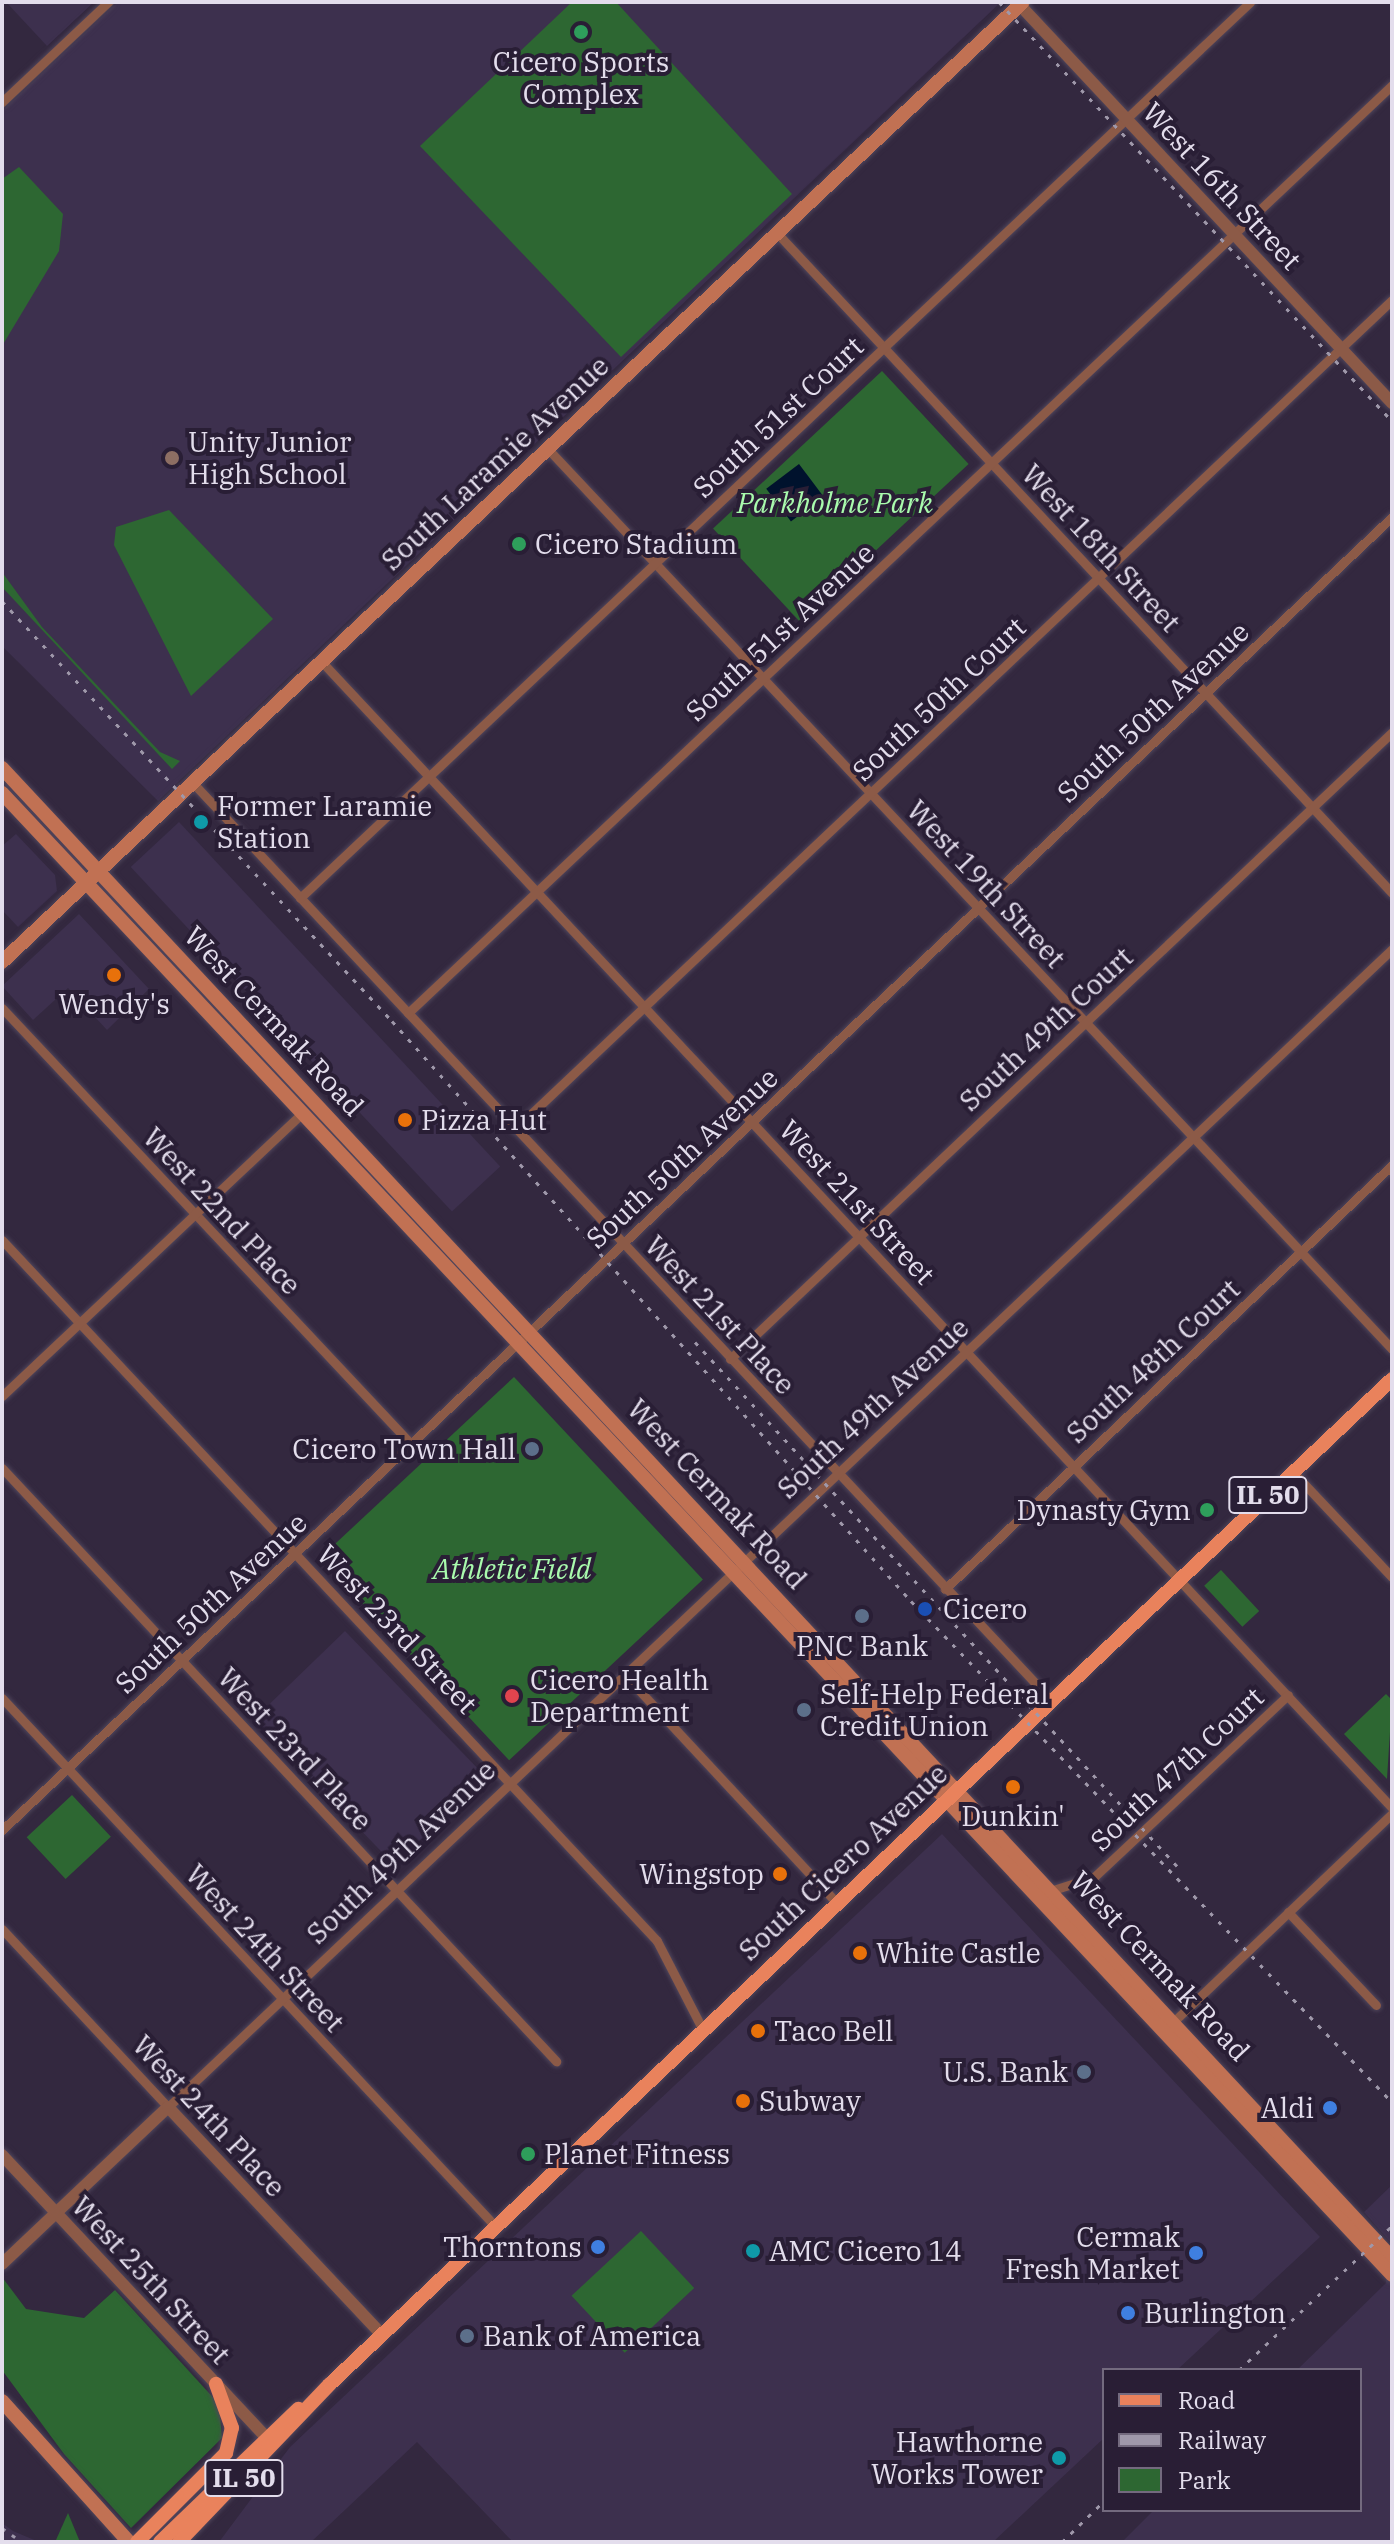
<!DOCTYPE html>
<style>
body{margin:0}
#map{position:relative;width:1394px;height:2544px;overflow:hidden;background:#33283f;font-family:"IBM Plex Serif",serif}
div>[style]{position:absolute}
.built>*{inset:0;background:#3d304e;transform-origin:0 0}
.green>*{inset:0;background:#2d6732;transform-origin:0 0}
.water>*{inset:0;background:#00122d;transform-origin:0 0}
.roads{filter:drop-shadow(0 0 2px #4f455b) drop-shadow(0 0 2px #4f455b)}
.minor>*{height:9px;margin:-4.5px;padding:0 4.5px;transform-origin:4.5px;border-radius:4.5px;background:#8c5a47}
.tertiary>*{height:12px;margin:-6px;padding:0 6px;transform-origin:6px;border-radius:6px;background:#8c5a47}
.secondary>*{height:14px;margin:-7px;padding:0 7px;transform-origin:7px;border-radius:7px;background:#c17153}
.primary>*{height:14px;margin:-7px;padding:0 7px;transform-origin:7px;border-radius:7px;background:#e9825c}
.rail>*{height:3px;margin-top:-1.5px;transform-origin:0;background:repeating-linear-gradient(90deg,#9f98aa 0 4px,transparent 0 12px)}
.dots>*{width:22px;height:22px;translate:-50% -50%;box-sizing:border-box;border:4px solid #291e35;border-radius:50%}
span{translate:-50% -50%;white-space:nowrap;text-align:center;line-height:1.15;-webkit-text-stroke:8px #291e35;paint-order:stroke}
.shield-label span{padding:2px 6px;background:#291e35;border:2px solid;border-radius:6px;-webkit-text-stroke-width:0}
.shield-label{font-size:26px;color:#e3ddec;font-weight:700}
.poi-label{font-size:28px;color:#e3ddec}
.left{translate:0 -50%;text-align:left}
.right{translate:-100% -50%;text-align:right}
.street-label{font-size:28px;color:#e3ddec}
.park-label{font-size:28px;color:#a9fbad;font-style:italic}
.frame{position:absolute;inset:0;border:4px solid #e3ddec;pointer-events:none}
.legend{position:absolute;left:1102px;top:2368px;width:260px;height:144px;box-sizing:border-box;background:#291e35;border:2px solid #736a7e;margin:0;padding:10px 14px;list-style:none;font-size:24px;color:#e3ddec}
.legend li{display:flex;align-items:center;gap:16px;height:40px}
.legend b{width:40px;border:2px solid #736a7e}
</style>
<div id="map">
<div class="built">
<i style="clip-path:polygon(6px 2px,94px 2px,47px 46px)"></i>
<i style="clip-path:polygon(118px 2px,1001px 2px,158px 801px,2px 646px,2px 111px)"></i>
<i style="left:179px;top:822px;width:471px;height:66px;rotate:47deg"></i>
<i style="clip-path:polygon(16px 834px,55px 875px,57px 891px,18px 927px,2px 910px,2px 846px)"></i>
<i style="clip-path:polygon(79px 914px,149px 989px,107px 1030px,68px 988px,33px 1020px,2px 986px)"></i>
<i style="left:345px;top:1631px;width:206px;height:127px;rotate:46deg"></i>
<i style="clip-path:polygon(942px 1834px,1320px 2237px,1177px 2370px,1104px 2370px,1104px 2438px,993px 2542px,513px 2542px,417px 2442px,311px 2542px,219px 2542px,290px 2447px)"></i>
<i style="clip-path:polygon(1392px 2185px,1392px 2244px,1364px 2212px)"></i>
<i style="clip-path:polygon(1386px 2274px,1392px 2281px,1392px 2542px,1122px 2542px,1154px 2510px,1360px 2510px,1360px 2370px,1297px 2370px,1386px 2283px)"></i>
<i style="clip-path:polygon(2px 2523px,13px 2531px,39px 2542px,2px 2542px)"></i>
</div>
<div class="green">
<i style="clip-path:polygon(572px 2px,616px 2px,792px 194px,621px 357px,420px 146px)"></i>
<i style="clip-path:polygon(19px 167px,63px 214px,59px 251px,2px 346px,2px 179px)"></i>
<i style="left:882px;top:371px;width:127px;height:231px;rotate:47deg"></i>
<i style="clip-path:polygon(169px 510px,273px 619px,191px 696px,114px 545px,116px 527px)"></i>
<i style="clip-path:polygon(2px 572px,42px 627px,160px 752px,180px 761px,172px 769px,2px 587px)"></i>
<i style="left:514px;top:1377px;width:277px;height:265px;rotate:47deg"></i>
<i style="left:1221px;top:1570px;width:56px;height:23px;rotate:47deg"></i>
<i style="clip-path:polygon(1386px 1694px,1392px 1700px,1387px 1779px,1344px 1734px)"></i>
<i style="left:72px;top:1795px;width:57px;height:62px;rotate:47deg"></i>
<i style="left:641px;top:2231px;width:78px;height:95px;rotate:47deg"></i>
<i style="clip-path:polygon(2px 2277px,26px 2309px,84px 2318px,115px 2290px,219px 2404px,222px 2438px,131px 2528px,64px 2454px,2px 2370px)"></i>
<i style="clip-path:polygon(68px 2513px,80px 2542px,56px 2540px)"></i>
</div>
<div class="water">
<i style="left:799px;top:464px;width:41px;height:41px;rotate:53deg"></i>
</div>
<div class="roads">
<div class="minor">
<i style="left:2px;top:102px;width:146px;rotate:-43.3deg"></i>
<i style="left:777px;top:233px;width:902px;rotate:47.02deg"></i>
<i style="left:548px;top:449px;width:1234px;rotate:46.84deg"></i>
<i style="left:322px;top:662px;width:1568px;rotate:46.96deg"></i>
<i style="left:193px;top:783px;width:1256px;rotate:46.9deg"></i>
<i style="left:300px;top:898px;width:1306px;rotate:-43.32deg"></i>
<i style="left:2px;top:1008px;width:598px;rotate:46.83deg"></i>
<i style="left:408px;top:1013px;width:1353px;rotate:-43.32deg"></i>
<i style="left:515px;top:1129px;width:1207px;rotate:-43.39deg"></i>
<i style="left:2px;top:1240px;width:959px;rotate:46.94deg"></i>
<i style="left:657px;top:1941px;width:100px;rotate:62.7deg"></i>
<i style="left:730px;top:1359px;width:912px;rotate:-43.44deg"></i>
<i style="left:2px;top:1396px;width:414px;rotate:-43.3deg"></i>
<i style="left:2px;top:1468px;width:812px;rotate:46.95deg"></i>
<i style="left:1293px;top:1472px;width:144px;rotate:46.7deg"></i>
<i style="left:945px;top:1589px;width:616px;rotate:-43.49deg"></i>
<i style="left:625px;top:1675px;width:311px;rotate:47.1deg"></i>
<i style="left:2px;top:1698px;width:724px;rotate:46.96deg"></i>
<i style="left:2px;top:1830px;width:1912px;rotate:-43.37deg"></i>
<i style="left:1053px;top:1890px;width:43px;rotate:-17.6deg"></i>
<i style="left:1094px;top:1877px;width:266px;rotate:-43.2deg"></i>
<i style="left:1288px;top:1912px;width:128px;rotate:46.6deg"></i>
<i style="left:2px;top:1929px;width:243px;rotate:47deg"></i>
<i style="left:168px;top:2107px;width:1685px;rotate:-43.41deg"></i>
<i style="left:1169px;top:2026px;width:308px;rotate:-43.6deg"></i>
</div>
<div class="tertiary">
<i style="left:1017px;top:2px;width:549px;rotate:46.92deg"></i>
<i style="left:2px;top:2155px;width:386px;rotate:46.9deg"></i>
<i style="left:2px;top:2264px;width:228px;rotate:-43.4deg"></i>
<i style="left:168px;top:2107px;width:313px;rotate:46.8deg"></i>
</div>
<div class="secondary">
<i style="left:2px;top:768px;width:2038px;rotate:46.99deg"></i>
<i style="left:2px;top:793px;width:2032px;rotate:46.83deg"></i>
<i style="left:2px;top:962px;width:1401px;rotate:-43.24deg"></i>
<i style="left:2px;top:2401px;width:190px;rotate:48deg"></i>
</div>
<div class="primary">
<i style="left:137px;top:2542px;width:126px;rotate:-45deg"></i>
<i style="left:226px;top:2453px;width:26px;rotate:-77deg"></i>
<i style="left:232px;top:2428px;width:47px;rotate:-110deg"></i>
<i style="left:160px;top:2542px;width:192px;rotate:-43.9deg"></i>
<i style="left:179px;top:2542px;width:219px;rotate:-46.3deg"></i>
<i style="left:330px;top:2384px;width:1462px;rotate:-43.42deg"></i>
</div>
</div>
<div class="rail">
<i style="left:999px;top:2px;width:574px;rotate:46.83deg"></i>
<i style="left:2px;top:601px;width:573px;rotate:47.12deg"></i>
<i style="left:392px;top:1021px;width:778px;rotate:48.18deg"></i>
<i style="left:911px;top:1601px;width:695px;rotate:46.17deg"></i>
<i style="left:695px;top:1342px;width:712px;rotate:47.39deg"></i>
<i style="left:1239px;top:2370px;width:210px;rotate:-43.3deg"></i>
<i style="left:2px;top:2528px;width:24px;rotate:35deg"></i>
<i style="left:1062px;top:2542px;width:59px;rotate:-44.3deg"></i>
</div>
<div class="dots">
<i style="left:581px;top:32px;background:#2e9e5b"></i>
<i style="left:172px;top:458px;background:#8d6e63"></i>
<i style="left:519px;top:544px;background:#2e9e5b"></i>
<i style="left:201px;top:822px;background:#0f9aa8"></i>
<i style="left:114px;top:975px;background:#e8710a"></i>
<i style="left:405px;top:1120px;background:#e8710a"></i>
<i style="left:532px;top:1449px;background:#5c6f8a"></i>
<i style="left:1207px;top:1510px;background:#2e9e5b"></i>
<i style="left:925px;top:1609px;background:#1a4fb4"></i>
<i style="left:862px;top:1616px;background:#5c6f8a"></i>
<i style="left:512px;top:1696px;background:#e0444e"></i>
<i style="left:804px;top:1710px;background:#5c6f8a"></i>
<i style="left:1013px;top:1787px;background:#e8710a"></i>
<i style="left:780px;top:1874px;background:#e8710a"></i>
<i style="left:860px;top:1953px;background:#e8710a"></i>
<i style="left:758px;top:2031px;background:#e8710a"></i>
<i style="left:1084px;top:2072px;background:#5c6f8a"></i>
<i style="left:743px;top:2101px;background:#e8710a"></i>
<i style="left:1330px;top:2108px;background:#3f7fe0"></i>
<i style="left:528px;top:2154px;background:#2e9e5b"></i>
<i style="left:598px;top:2247px;background:#3f7fe0"></i>
<i style="left:753px;top:2251px;background:#0f9aa8"></i>
<i style="left:1196px;top:2253px;background:#3f7fe0"></i>
<i style="left:1128px;top:2313px;background:#3f7fe0"></i>
<i style="left:467px;top:2336px;background:#5c6f8a"></i>
<i style="left:1059px;top:2458px;background:#0f9aa8"></i>
</div>
<div class="shield-label">
<span style="left:1268px;top:1495px">IL 50</span>
<span style="left:244px;top:2478px">IL 50</span>
</div>
<div class="poi-label">
<span style="left:581px;top:78px">Cicero Sports<br>Complex</span>
<span class="left" style="left:188px;top:458px">Unity Junior<br>High School</span>
<span class="left" style="left:535px;top:544px">Cicero Stadium</span>
<span class="left" style="left:217px;top:822px">Former Laramie<br>Station</span>
<span style="left:114px;top:1004px">Wendy's</span>
<span class="left" style="left:421px;top:1120px">Pizza Hut</span>
<span class="right" style="left:516px;top:1449px">Cicero Town Hall</span>
<span class="right" style="left:1191px;top:1510px">Dynasty Gym</span>
<span class="left" style="left:943px;top:1609px">Cicero</span>
<span style="left:862px;top:1646px">PNC Bank</span>
<span class="left" style="left:530px;top:1696px">Cicero Health<br>Department</span>
<span class="left" style="left:820px;top:1710px">Self-Help Federal<br>Credit Union</span>
<span style="left:1013px;top:1816px">Dunkin'</span>
<span class="right" style="left:764px;top:1874px">Wingstop</span>
<span class="left" style="left:876px;top:1953px">White Castle</span>
<span class="left" style="left:774px;top:2031px">Taco Bell</span>
<span class="right" style="left:1068px;top:2072px">U.S. Bank</span>
<span class="left" style="left:759px;top:2101px">Subway</span>
<span class="right" style="left:1314px;top:2108px">Aldi</span>
<span class="left" style="left:544px;top:2154px">Planet Fitness</span>
<span class="right" style="left:1180px;top:2253px">Cermak<br>Fresh Market</span>
<span class="right" style="left:582px;top:2247px">Thorntons</span>
<span class="left" style="left:769px;top:2251px">AMC Cicero 14</span>
<span class="left" style="left:1144px;top:2313px">Burlington</span>
<span class="left" style="left:483px;top:2336px">Bank of America</span>
<span class="right" style="left:1043px;top:2458px">Hawthorne<br>Works Tower</span>
</div>
<div class="street-label">
<span style="left:1222px;top:186px;rotate:47deg">West 16th Street</span>
<span style="left:778px;top:417px;rotate:-43deg">South 51st Court</span>
<span style="left:495px;top:463px;rotate:-43deg">South Laramie Avenue</span>
<span style="left:1101px;top:548px;rotate:47deg">West 18th Street</span>
<span style="left:780px;top:632px;rotate:-43deg">South 51st Avenue</span>
<span style="left:939px;top:699px;rotate:-43deg">South 50th Court</span>
<span style="left:1153px;top:712px;rotate:-43deg">South 50th Avenue</span>
<span style="left:986px;top:884px;rotate:47deg">West 19th Street</span>
<span style="left:274px;top:1021px;rotate:47deg">West Cermak Road</span>
<span style="left:1046px;top:1029px;rotate:-43deg">South 49th Court</span>
<span style="left:682px;top:1158px;rotate:-43deg">South 50th Avenue</span>
<span style="left:857px;top:1202px;rotate:47deg">West 21st Street</span>
<span style="left:222px;top:1211px;rotate:47deg">West 22nd Place</span>
<span style="left:720px;top:1315px;rotate:47deg">West 21st Place</span>
<span style="left:1153px;top:1361px;rotate:-43deg">South 48th Court</span>
<span style="left:873px;top:1408px;rotate:-43deg">South 49th Avenue</span>
<span style="left:717px;top:1494px;rotate:47deg">West Cermak Road</span>
<span style="left:211px;top:1603px;rotate:-43deg">South 50th Avenue</span>
<span style="left:397px;top:1629px;rotate:47deg">West 23rd Street</span>
<span style="left:295px;top:1749px;rotate:47deg">West 23rd Place</span>
<span style="left:1177px;top:1769px;rotate:-43deg">South 47th Court</span>
<span style="left:401px;top:1852px;rotate:-44deg">South 49th Avenue</span>
<span style="left:843px;top:1862px;rotate:-43deg">South Cicero Avenue</span>
<span style="left:265px;top:1948px;rotate:47deg">West 24th Street</span>
<span style="left:1160px;top:1966px;rotate:47deg">West Cermak Road</span>
<span style="left:209px;top:2116px;rotate:47deg">West 24th Place</span>
<span style="left:151px;top:2280px;rotate:47deg">West 25th Street</span>
</div>
<div class="park-label">
<span style="left:835px;top:503px">Parkholme Park</span>
<span style="left:512px;top:1569px">Athletic Field</span>
</div>
<div class="frame"></div>
<ul class="legend">
<li><b style="height:10px;background:#e9825c"></b>Road</li>
<li><b style="height:10px;background:#9f98aa"></b>Railway</li>
<li><b style="height:22px;background:#2d6732"></b>Park</li>
</ul>
</div>
